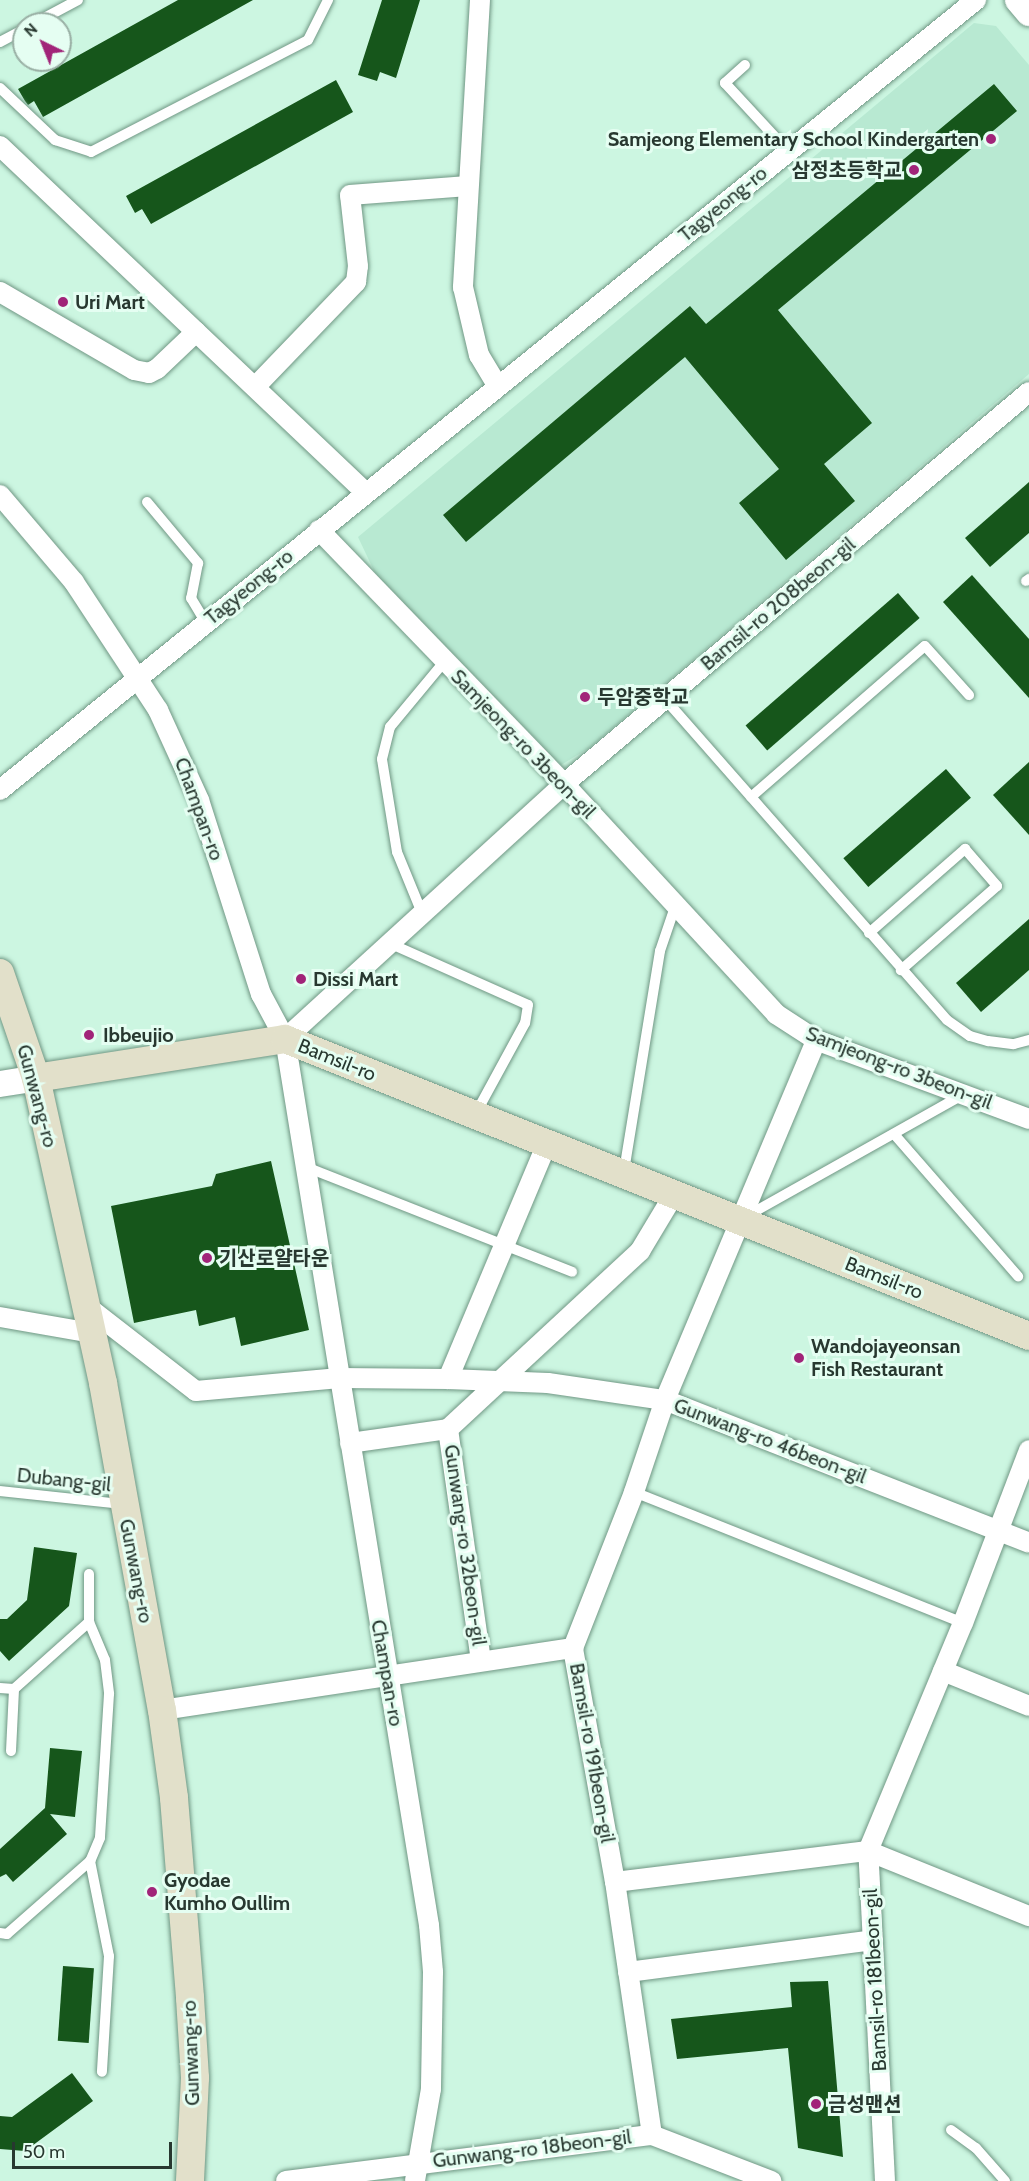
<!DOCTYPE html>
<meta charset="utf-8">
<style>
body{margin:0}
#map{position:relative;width:1029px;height:2181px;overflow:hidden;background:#ccf6e1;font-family:Cabin,"Noto Sans KR",sans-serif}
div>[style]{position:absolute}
.built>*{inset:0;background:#b8e9d2}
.building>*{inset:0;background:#16561b;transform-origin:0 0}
.roads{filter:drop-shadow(0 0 2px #709784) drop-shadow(0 0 2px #709784)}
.service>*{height:10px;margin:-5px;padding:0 5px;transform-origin:5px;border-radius:5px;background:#fff}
.minor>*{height:20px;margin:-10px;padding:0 10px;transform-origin:10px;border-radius:10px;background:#fff}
.tertiary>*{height:26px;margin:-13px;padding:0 13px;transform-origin:13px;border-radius:13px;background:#fff}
.secondary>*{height:28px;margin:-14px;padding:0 14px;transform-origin:14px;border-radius:14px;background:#e2e0ca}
.dots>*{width:16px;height:16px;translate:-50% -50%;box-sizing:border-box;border:3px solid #e5fef2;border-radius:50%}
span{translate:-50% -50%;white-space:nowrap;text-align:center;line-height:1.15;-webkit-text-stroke:6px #e5fef2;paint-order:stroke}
.poi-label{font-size:20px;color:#283830;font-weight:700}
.right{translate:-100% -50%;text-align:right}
.left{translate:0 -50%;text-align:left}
.street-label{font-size:20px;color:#283830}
.north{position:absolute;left:12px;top:12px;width:60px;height:60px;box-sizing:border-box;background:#e5fef2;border:2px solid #99afa4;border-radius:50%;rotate:317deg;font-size:16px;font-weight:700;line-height:24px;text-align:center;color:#283830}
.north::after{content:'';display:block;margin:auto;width:21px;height:27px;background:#a12479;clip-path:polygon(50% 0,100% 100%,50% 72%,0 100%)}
.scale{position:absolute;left:12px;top:2142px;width:160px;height:27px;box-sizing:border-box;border:3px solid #283830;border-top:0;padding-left:8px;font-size:18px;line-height:21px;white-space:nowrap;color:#283830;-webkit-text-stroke:4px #e5fef2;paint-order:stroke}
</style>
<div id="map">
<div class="built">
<i style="clip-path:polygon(974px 23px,996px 26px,1029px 65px,1029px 374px,589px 748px,561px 765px,375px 573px,358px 537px)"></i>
</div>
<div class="building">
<i style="clip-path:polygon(178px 0,253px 0,43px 117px,34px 101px,28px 105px,25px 101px,18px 89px)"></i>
<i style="clip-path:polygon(382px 0,420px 0,396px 78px,380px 72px,377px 81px,358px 75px)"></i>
<i style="clip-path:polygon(336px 80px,353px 112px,151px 224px,142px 209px,135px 213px,126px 196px)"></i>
<i style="clip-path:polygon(994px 84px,1017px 111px,778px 310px,872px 423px,824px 464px,855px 501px,786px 560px,739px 503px,779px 469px,685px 357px,466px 542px,443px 515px,690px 306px,706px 324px)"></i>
<i style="clip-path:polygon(1029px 482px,1029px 533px,990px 567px,965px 538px)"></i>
<i style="clip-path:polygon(972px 575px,1029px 639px,1029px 698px,943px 602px)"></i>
<i style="left:898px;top:593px;width:33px;height:202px;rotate:49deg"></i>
<i style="clip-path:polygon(1029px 762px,1029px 835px,993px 795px)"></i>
<i style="left:946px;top:769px;width:38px;height:136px;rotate:49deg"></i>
<i style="clip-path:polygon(1029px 919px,1029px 970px,981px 1012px,956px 983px)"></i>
<i style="clip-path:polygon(271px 1161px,309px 1330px,241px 1346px,235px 1317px,199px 1326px,196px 1310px,134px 1323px,111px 1206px,212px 1186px,216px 1174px)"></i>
<i style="clip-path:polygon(34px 1547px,77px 1553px,69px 1606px,9px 1661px,0 1651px,0 1619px,7px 1619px,27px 1600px)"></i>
<i style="clip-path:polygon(50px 1748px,82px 1751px,75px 1817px,50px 1814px,67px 1834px,13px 1882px,6px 1874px,0 1877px,0 1849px,45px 1808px)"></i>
<i style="left:63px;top:1966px;width:31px;height:75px;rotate:4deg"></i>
<i style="clip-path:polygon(828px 1981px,843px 2157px,798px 2148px,788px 2048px,677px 2059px,671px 2019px,792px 2007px,790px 1982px)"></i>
<i style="clip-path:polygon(72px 2073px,93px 2101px,25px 2151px,0 2149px,0 2116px,12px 2117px)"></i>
</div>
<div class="roads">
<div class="service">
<i style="left:33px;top:24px;width:51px;rotate:-28.1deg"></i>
<i style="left:0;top:42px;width:27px;rotate:-28deg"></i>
<i style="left:745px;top:65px;width:27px;rotate:138deg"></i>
<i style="left:725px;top:83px;width:93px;rotate:47.2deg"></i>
<i style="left:0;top:88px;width:76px;rotate:43.4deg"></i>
<i style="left:55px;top:140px;width:38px;rotate:18deg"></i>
<i style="left:91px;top:152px;width:244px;rotate:-27.3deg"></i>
<i style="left:308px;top:40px;width:45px;rotate:-63.4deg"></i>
<i style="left:147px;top:502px;width:80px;rotate:50.1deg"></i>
<i style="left:198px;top:563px;width:36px;rotate:101deg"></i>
<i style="left:191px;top:598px;width:29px;rotate:59deg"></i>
<i style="left:1026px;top:581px;width:4px;rotate:-34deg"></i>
<i style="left:665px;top:699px;width:427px;rotate:48.7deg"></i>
<i style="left:947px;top:1020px;width:28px;rotate:35deg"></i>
<i style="left:970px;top:1036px;width:19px;rotate:16deg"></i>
<i style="left:988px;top:1041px;width:26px;rotate:7deg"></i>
<i style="left:1014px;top:1044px;width:16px;rotate:-15deg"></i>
<i style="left:751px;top:797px;width:230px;rotate:-41deg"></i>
<i style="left:925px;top:646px;width:66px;rotate:48.1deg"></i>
<i style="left:422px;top:913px;width:66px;rotate:-112.3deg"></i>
<i style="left:397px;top:852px;width:94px;rotate:-99.2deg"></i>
<i style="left:382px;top:759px;width:33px;rotate:-76deg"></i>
<i style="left:390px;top:727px;width:85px;rotate:-50.3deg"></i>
<i style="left:869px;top:933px;width:128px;rotate:-41.2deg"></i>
<i style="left:965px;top:849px;width:49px;rotate:49.1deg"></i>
<i style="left:997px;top:886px;width:128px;rotate:138.8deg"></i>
<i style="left:389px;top:943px;width:152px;rotate:24deg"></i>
<i style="left:528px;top:1005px;width:18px;rotate:99deg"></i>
<i style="left:525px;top:1023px;width:102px;rotate:118.6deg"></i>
<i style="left:894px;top:1134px;width:189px;rotate:48.9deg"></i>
<i style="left:306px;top:1167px;width:286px;rotate:21.5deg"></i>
<i style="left:624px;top:1171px;width:223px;rotate:-80.7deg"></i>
<i style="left:660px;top:951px;width:50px;rotate:-71.2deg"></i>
<i style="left:745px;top:1217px;width:251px;rotate:-29.3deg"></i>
<i style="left:0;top:1491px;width:123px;rotate:6.1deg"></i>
<i style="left:634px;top:1492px;width:354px;rotate:21.7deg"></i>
<i style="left:89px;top:1574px;width:48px;rotate:90deg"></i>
<i style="left:89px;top:1622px;width:41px;rotate:67.2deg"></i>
<i style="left:105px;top:1660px;width:34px;rotate:83deg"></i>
<i style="left:109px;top:1694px;width:144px;rotate:93.6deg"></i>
<i style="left:100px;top:1838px;width:25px;rotate:113deg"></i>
<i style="left:90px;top:1861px;width:97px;rotate:78.7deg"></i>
<i style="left:109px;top:1956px;width:116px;rotate:93.5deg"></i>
<i style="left:0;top:1688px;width:14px;rotate:4deg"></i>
<i style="left:14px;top:1689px;width:101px;rotate:-41.8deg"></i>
<i style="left:11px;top:1751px;width:62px;rotate:-87.2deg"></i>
<i style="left:0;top:1933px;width:7px;rotate:8deg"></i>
<i style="left:7px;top:1934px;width:111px;rotate:-41.3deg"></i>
<i style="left:951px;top:2130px;width:31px;rotate:36deg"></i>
<i style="left:976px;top:2148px;width:44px;rotate:48.7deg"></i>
</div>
<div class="minor">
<i style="left:480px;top:0;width:288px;rotate:93.4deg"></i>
<i style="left:463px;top:287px;width:70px;rotate:76.8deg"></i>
<i style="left:479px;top:355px;width:35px;rotate:59deg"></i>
<i style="left:0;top:146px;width:503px;rotate:43.47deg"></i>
<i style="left:0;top:292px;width:155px;rotate:30.2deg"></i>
<i style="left:134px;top:370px;width:15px;rotate:11deg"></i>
<i style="left:149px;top:373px;width:9px;rotate:-27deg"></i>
<i style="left:157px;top:369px;width:54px;rotate:-43.5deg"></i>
<i style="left:255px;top:387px;width:146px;rotate:-46.1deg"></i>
<i style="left:356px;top:282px;width:16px;rotate:-83deg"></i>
<i style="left:358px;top:266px;width:71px;rotate:-96.4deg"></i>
<i style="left:350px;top:195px;width:118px;rotate:-4.4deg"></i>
<i style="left:0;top:495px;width:114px;rotate:49.6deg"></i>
<i style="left:74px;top:582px;width:153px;rotate:56.7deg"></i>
<i style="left:158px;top:710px;width:99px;rotate:65.5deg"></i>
<i style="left:199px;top:800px;width:204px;rotate:72.3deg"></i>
<i style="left:261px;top:994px;width:51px;rotate:61.9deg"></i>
<i style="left:285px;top:1039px;width:898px;rotate:80.77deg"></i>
<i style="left:429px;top:1925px;width:47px;rotate:85.1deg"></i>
<i style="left:433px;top:1972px;width:117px;rotate:91deg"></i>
<i style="left:431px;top:2089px;width:93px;rotate:99.9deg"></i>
<i style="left:319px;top:530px;width:353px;rotate:46deg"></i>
<i style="left:564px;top:784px;width:313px;rotate:47.3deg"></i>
<i style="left:776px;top:1014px;width:48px;rotate:33deg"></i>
<i style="left:816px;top:1040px;width:227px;rotate:20.3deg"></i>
<i style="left:0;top:790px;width:1256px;rotate:-38.99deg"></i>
<i style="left:285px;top:1039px;width:378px;rotate:-42.4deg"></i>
<i style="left:564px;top:784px;width:608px;rotate:-40.13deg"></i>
<i style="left:85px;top:1305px;width:140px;rotate:37.8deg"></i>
<i style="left:196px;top:1391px;width:144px;rotate:-5.2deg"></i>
<i style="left:339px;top:1378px;width:109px;rotate:0.5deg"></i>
<i style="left:448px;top:1379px;width:100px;rotate:2.3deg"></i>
<i style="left:548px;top:1383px;width:118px;rotate:8.3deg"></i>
<i style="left:665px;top:1400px;width:391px;rotate:21.4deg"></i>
<i style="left:0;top:1317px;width:93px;rotate:9.9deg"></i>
<i style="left:448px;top:1379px;width:255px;rotate:-67.2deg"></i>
<i style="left:448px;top:1429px;width:234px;rotate:81.9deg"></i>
<i style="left:350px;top:1443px;width:99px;rotate:-8.1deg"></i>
<i style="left:448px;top:1429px;width:262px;rotate:-42.8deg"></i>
<i style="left:640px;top:1251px;width:64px;rotate:-59deg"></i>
<i style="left:943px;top:1671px;width:93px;rotate:22.1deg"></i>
<i style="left:162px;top:1710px;width:416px;rotate:-8.6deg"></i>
<i style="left:615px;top:1882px;width:255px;rotate:-7deg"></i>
<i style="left:868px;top:1851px;width:174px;rotate:22deg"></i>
<i style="left:628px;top:1972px;width:247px;rotate:-7.4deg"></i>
<i style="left:652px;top:2135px;width:256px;rotate:-98.3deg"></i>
<i style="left:615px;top:1882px;width:238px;rotate:-100.2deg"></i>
<i style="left:573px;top:1648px;width:168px;rotate:-68.6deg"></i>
<i style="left:634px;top:1492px;width:97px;rotate:-71.4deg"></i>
<i style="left:665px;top:1400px;width:390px;rotate:-67.2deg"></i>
<i style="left:286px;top:2181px;width:369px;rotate:-7.2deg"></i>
<i style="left:652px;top:2135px;width:128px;rotate:21.1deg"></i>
<i style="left:885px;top:2181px;width:330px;rotate:-92.9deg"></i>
<i style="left:868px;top:1851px;width:247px;rotate:-67.4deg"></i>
<i style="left:963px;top:1623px;width:185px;rotate:-69.1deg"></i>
</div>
<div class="tertiary">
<i style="left:1018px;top:0;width:17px;rotate:50deg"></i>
<i style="left:0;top:1084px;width:36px;rotate:-9deg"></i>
</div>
<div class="secondary">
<i style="left:0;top:973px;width:111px;rotate:71.1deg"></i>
<i style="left:36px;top:1078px;width:312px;rotate:77.6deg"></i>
<i style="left:103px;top:1383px;width:332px;rotate:79.8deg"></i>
<i style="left:162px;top:1710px;width:89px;rotate:82.2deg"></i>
<i style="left:174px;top:1798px;width:201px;rotate:85.4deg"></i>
<i style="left:190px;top:1998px;width:80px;rotate:86.4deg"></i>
<i style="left:195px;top:2078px;width:103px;rotate:92.8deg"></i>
<i style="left:36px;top:1078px;width:252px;rotate:-8.9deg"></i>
<i style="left:285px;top:1039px;width:801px;rotate:21.76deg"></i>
</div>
</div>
<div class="dots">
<i style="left:991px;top:139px;background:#a12479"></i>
<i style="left:914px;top:170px;background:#a12479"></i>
<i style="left:63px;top:302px;background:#a12479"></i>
<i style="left:585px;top:697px;background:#a12479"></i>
<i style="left:301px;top:979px;background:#a12479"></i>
<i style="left:89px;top:1035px;background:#a12479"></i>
<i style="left:207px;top:1258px;background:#a12479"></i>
<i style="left:799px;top:1358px;background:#a12479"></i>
<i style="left:152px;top:1892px;background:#a12479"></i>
<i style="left:816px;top:2104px;background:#a12479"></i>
</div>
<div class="poi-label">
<span class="right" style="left:979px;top:139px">Samjeong Elementary School Kindergarten</span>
<span class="right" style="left:902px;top:170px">삼정초등학교</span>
<span class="left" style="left:75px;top:302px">Uri Mart</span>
<span class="left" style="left:597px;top:697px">두암중학교</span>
<span class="left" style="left:313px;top:979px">Dissi Mart</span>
<span class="left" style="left:103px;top:1035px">Ibbeujio</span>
<span class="left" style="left:219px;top:1258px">기산로얄타운</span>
<span class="left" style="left:811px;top:1358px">Wandojayeonsan<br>Fish Restaurant</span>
<span class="left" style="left:164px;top:1892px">Gyodae<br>Kumho Oullim</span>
<span class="left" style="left:828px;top:2104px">금성맨션</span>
</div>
<div class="street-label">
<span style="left:723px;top:204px;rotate:-39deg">Tagyeong-ro</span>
<span style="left:249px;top:587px;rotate:-39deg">Tagyeong-ro</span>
<span style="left:778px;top:604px;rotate:-40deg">Bamsil-ro 208beon-gil</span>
<span style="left:523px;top:744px;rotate:46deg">Samjeong-ro 3beon-gil</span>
<span style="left:199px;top:809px;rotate:70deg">Champan-ro</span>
<span style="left:337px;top:1060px;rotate:22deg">Bamsil-ro</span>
<span style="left:899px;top:1068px;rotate:21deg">Samjeong-ro 3beon-gil</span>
<span style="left:37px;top:1096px;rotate:75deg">Gunwang-ro</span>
<span style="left:884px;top:1278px;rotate:22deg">Bamsil-ro</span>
<span style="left:770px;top:1441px;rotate:21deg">Gunwang-ro 46beon-gil</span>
<span style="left:64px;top:1480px;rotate:6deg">Dubang-gil</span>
<span style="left:465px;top:1545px;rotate:82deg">Gunwang-ro 32beon-gil</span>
<span style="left:136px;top:1571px;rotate:79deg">Gunwang-ro</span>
<span style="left:387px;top:1673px;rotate:80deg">Champan-ro</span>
<span style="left:592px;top:1753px;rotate:80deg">Bamsil-ro 191beon-gil</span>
<span style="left:875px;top:1980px;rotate:-93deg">Bamsil-ro 181beon-gil</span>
<span style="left:191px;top:2053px;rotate:-92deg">Gunwang-ro</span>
<span style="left:532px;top:2149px;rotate:-7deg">Gunwang-ro 18beon-gil</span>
</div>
<div class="north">N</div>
<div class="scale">50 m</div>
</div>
